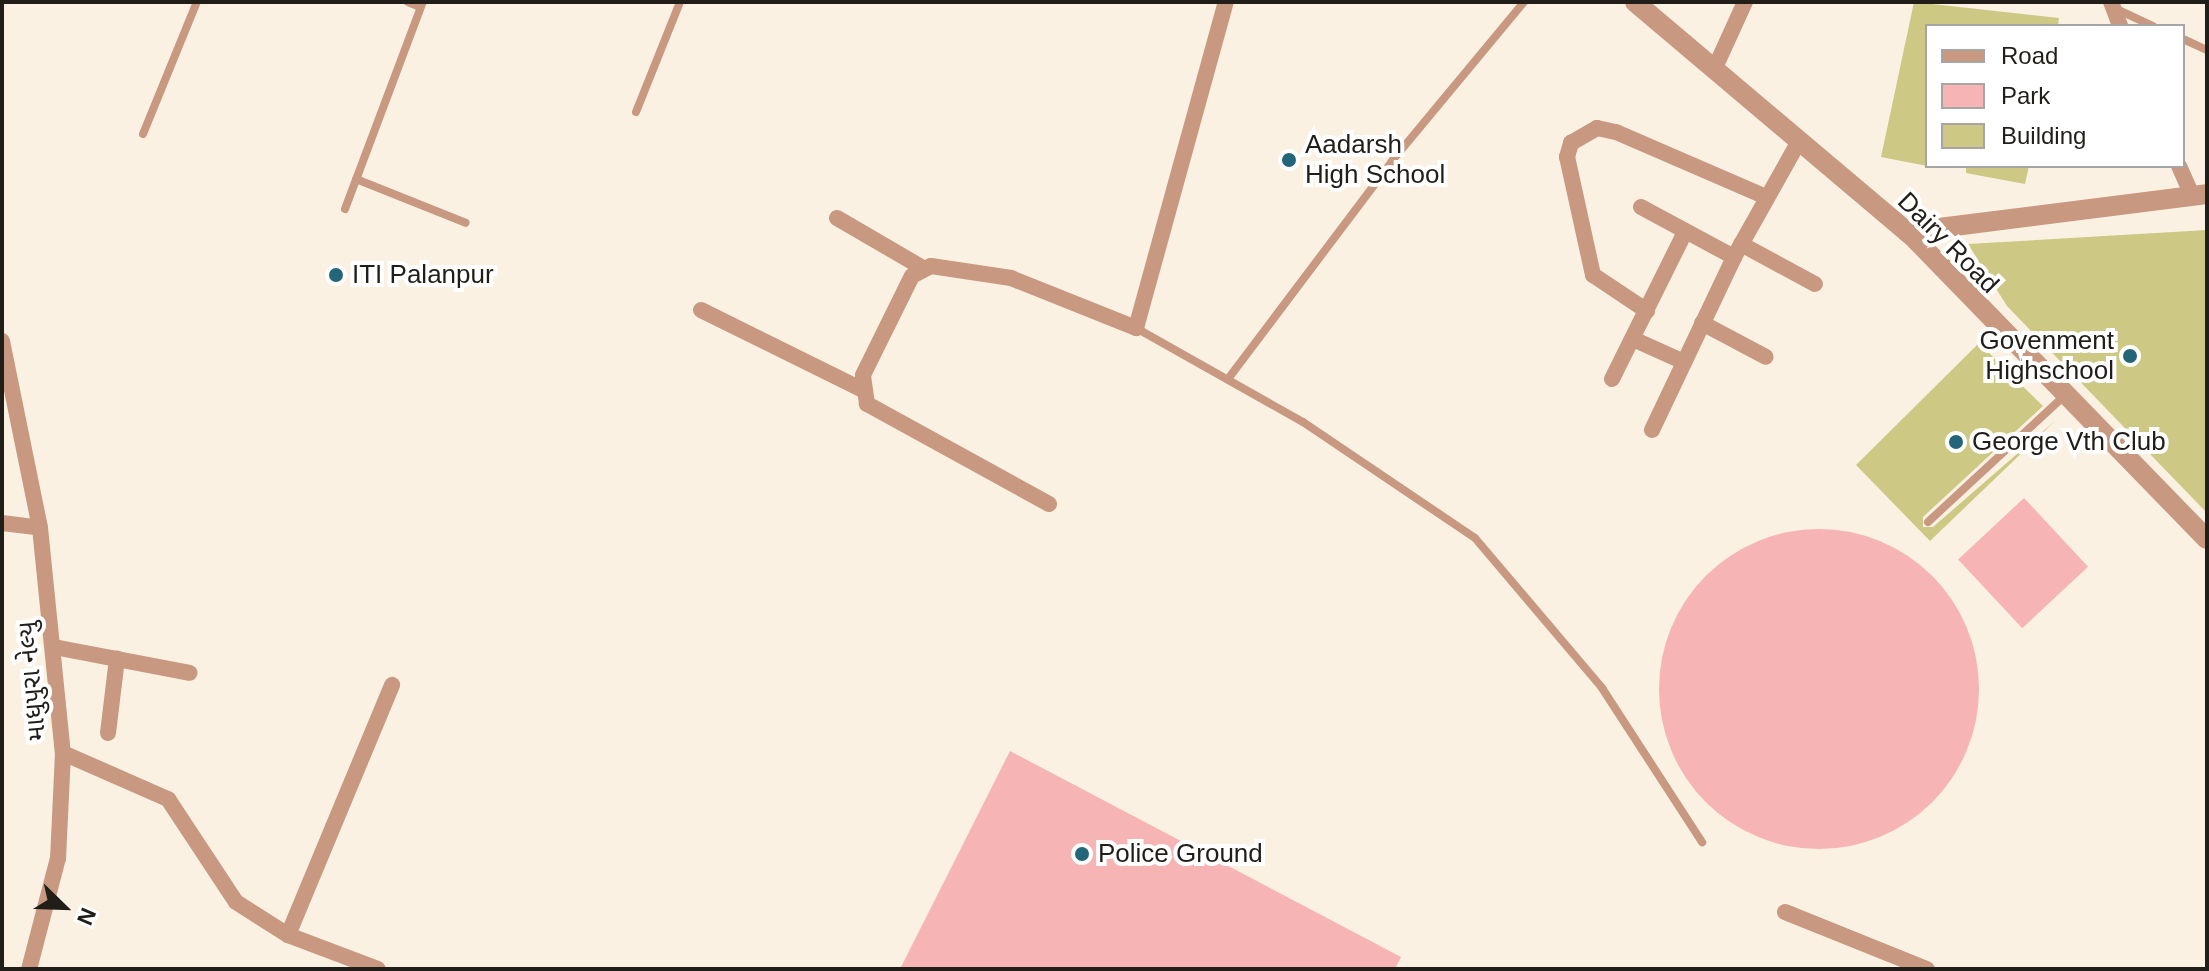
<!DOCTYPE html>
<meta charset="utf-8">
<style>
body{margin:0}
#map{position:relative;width:2209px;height:971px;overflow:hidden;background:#faf1e3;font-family:Helvetica,"Noto Sans Gujarati",sans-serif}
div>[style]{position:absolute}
.green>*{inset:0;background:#f6b4b4;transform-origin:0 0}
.round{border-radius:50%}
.building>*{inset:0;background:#cdc985}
.service>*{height:8px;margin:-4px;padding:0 4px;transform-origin:4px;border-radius:4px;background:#c89880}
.minor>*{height:16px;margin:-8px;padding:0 8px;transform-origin:8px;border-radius:8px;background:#c89880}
.tertiary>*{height:20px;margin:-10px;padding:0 10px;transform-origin:10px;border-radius:10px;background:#c89880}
.dots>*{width:22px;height:22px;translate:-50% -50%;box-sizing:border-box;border:4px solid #fff;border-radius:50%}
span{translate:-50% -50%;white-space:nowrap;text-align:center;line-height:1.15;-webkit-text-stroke:8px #fff;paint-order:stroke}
.poi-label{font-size:26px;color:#211e19}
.left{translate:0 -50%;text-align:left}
.right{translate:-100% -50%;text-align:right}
.street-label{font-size:26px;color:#211e19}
.frame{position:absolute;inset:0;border:4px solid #211e19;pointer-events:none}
.legend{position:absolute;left:1925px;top:24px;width:260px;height:144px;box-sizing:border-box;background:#fff;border:2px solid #a6a5a3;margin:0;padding:10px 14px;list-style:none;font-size:24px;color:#211e19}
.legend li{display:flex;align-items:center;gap:16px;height:40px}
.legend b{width:40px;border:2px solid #a6a5a3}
.north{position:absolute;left:24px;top:867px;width:80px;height:80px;-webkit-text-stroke:6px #fff;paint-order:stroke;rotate:113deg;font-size:22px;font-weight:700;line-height:32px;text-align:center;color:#211e19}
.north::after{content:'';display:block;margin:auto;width:28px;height:36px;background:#211e19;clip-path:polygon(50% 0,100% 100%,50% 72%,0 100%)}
</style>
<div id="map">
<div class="green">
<i style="left:2024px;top:498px;width:94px;height:90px;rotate:47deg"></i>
<i class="round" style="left:1659px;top:529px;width:320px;height:320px"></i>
<i style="clip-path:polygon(1010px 751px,1401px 957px,1395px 969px,900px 969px)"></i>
</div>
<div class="building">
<i style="clip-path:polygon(1914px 2px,2059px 18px,2058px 26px,1927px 26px,1927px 166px,1881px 157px)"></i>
<i style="clip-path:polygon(1966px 166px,2029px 166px,2025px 184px,1966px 173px)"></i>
<i style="clip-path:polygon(2207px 230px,2207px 513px,2007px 306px,1968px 244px)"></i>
<i style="clip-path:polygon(1979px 343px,2043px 406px,1923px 517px,1923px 527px,1933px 527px,2056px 420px,1930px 541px,1856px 465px)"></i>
</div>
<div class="service">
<i style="left:408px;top:2px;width:13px;rotate:23deg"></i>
<i style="left:2114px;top:8px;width:43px;rotate:24.8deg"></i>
<i style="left:2183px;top:39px;width:26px;rotate:25deg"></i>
<i style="left:636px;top:112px;width:118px;rotate:-68.2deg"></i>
<i style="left:143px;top:134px;width:143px;rotate:-67.8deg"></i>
<i style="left:356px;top:179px;width:118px;rotate:21.8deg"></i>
<i style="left:345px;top:209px;width:221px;rotate:-69.4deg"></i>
<i style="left:1136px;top:328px;width:192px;rotate:29.4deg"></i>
<i style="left:1303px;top:422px;width:207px;rotate:34deg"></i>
<i style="left:1475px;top:538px;width:197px;rotate:49.7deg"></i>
<i style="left:1602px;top:688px;width:184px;rotate:57deg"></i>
<i style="left:1228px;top:379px;width:273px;rotate:-53deg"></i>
<i style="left:1392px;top:161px;width:207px;rotate:-50.3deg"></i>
<i style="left:1928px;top:522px;width:184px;rotate:-42.8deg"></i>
</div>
<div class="minor">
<i style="left:2111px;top:2px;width:26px;rotate:69deg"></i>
<i style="left:1714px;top:70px;width:75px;rotate:-65.5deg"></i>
<i style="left:2179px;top:166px;width:32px;rotate:66deg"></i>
<i style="left:1641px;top:207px;width:106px;rotate:28.3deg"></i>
<i style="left:837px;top:218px;width:99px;rotate:30.2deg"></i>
<i style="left:1741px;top:244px;width:84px;rotate:28.4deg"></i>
<i style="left:701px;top:310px;width:178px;rotate:26.3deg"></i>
<i style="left:1647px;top:311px;width:65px;rotate:-146.3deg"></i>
<i style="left:1593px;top:275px;width:121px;rotate:-102.4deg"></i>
<i style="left:1567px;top:157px;width:15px;rotate:-74deg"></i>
<i style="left:1571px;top:143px;width:30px;rotate:-30deg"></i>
<i style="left:1597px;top:128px;width:19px;rotate:12deg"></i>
<i style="left:1616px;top:132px;width:163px;rotate:23.4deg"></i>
<i style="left:1702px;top:323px;width:72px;rotate:28deg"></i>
<i style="left:1633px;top:339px;width:56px;rotate:24.3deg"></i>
<i style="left:2px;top:341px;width:191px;rotate:78.5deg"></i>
<i style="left:40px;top:528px;width:226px;rotate:84.2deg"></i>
<i style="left:63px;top:753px;width:105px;rotate:92.7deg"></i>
<i style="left:58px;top:858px;width:115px;rotate:104.6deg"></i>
<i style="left:1612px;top:379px;width:164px;rotate:-63.6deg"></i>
<i style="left:1652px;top:430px;width:191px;rotate:-64.6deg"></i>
<i style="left:1734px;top:257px;width:131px;rotate:-60.7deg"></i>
<i style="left:1049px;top:504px;width:208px;rotate:-151.2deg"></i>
<i style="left:867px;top:404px;width:29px;rotate:-98deg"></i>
<i style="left:863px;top:375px;width:110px;rotate:-63.7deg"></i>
<i style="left:912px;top:276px;width:21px;rotate:-28deg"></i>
<i style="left:931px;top:266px;width:81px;rotate:8.5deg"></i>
<i style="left:1011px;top:278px;width:135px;rotate:21.8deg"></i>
<i style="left:1136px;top:328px;width:338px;rotate:-74.6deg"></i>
<i style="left:2px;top:523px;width:38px;rotate:7deg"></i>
<i style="left:54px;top:647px;width:138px;rotate:10.8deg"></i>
<i style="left:108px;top:733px;width:75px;rotate:-83.1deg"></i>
<i style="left:63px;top:753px;width:115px;rotate:23.7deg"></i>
<i style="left:168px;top:799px;width:123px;rotate:56.6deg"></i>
<i style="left:236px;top:902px;width:62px;rotate:32.4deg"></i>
<i style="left:288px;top:935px;width:96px;rotate:20.7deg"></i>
<i style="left:1785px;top:912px;width:153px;rotate:21.9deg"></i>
<i style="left:288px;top:935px;width:271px;rotate:-67.4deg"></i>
</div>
<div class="tertiary">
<i style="left:1635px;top:2px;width:361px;rotate:40.2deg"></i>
<i style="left:1911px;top:235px;width:424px;rotate:45.8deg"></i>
<i style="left:1907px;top:232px;width:302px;rotate:-7.2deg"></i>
</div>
<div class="dots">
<i style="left:1289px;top:160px;background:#236679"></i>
<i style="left:336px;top:275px;background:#236679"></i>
<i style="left:2130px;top:356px;background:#236679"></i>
<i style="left:1956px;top:442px;background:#236679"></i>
<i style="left:1082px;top:854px;background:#236679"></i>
</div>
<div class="poi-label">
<span class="left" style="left:1305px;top:160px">Aadarsh<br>High School</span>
<span class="left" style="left:352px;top:275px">ITI Palanpur</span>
<span class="right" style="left:2114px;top:356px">Govenment<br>Highschool</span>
<span class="left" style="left:1972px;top:442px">George Vth Club</span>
<span class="left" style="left:1098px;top:854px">Police Ground</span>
</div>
<div class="street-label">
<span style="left:1948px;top:243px;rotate:45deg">Dairy Road</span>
<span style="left:32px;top:681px;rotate:-95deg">માધુપુરા નેલ્યુ</span>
</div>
<div class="frame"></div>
<ul class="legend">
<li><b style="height:10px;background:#c89880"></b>Road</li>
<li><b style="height:22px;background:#f6b4b4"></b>Park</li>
<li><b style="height:22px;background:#cdc985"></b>Building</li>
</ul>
<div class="north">N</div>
</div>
